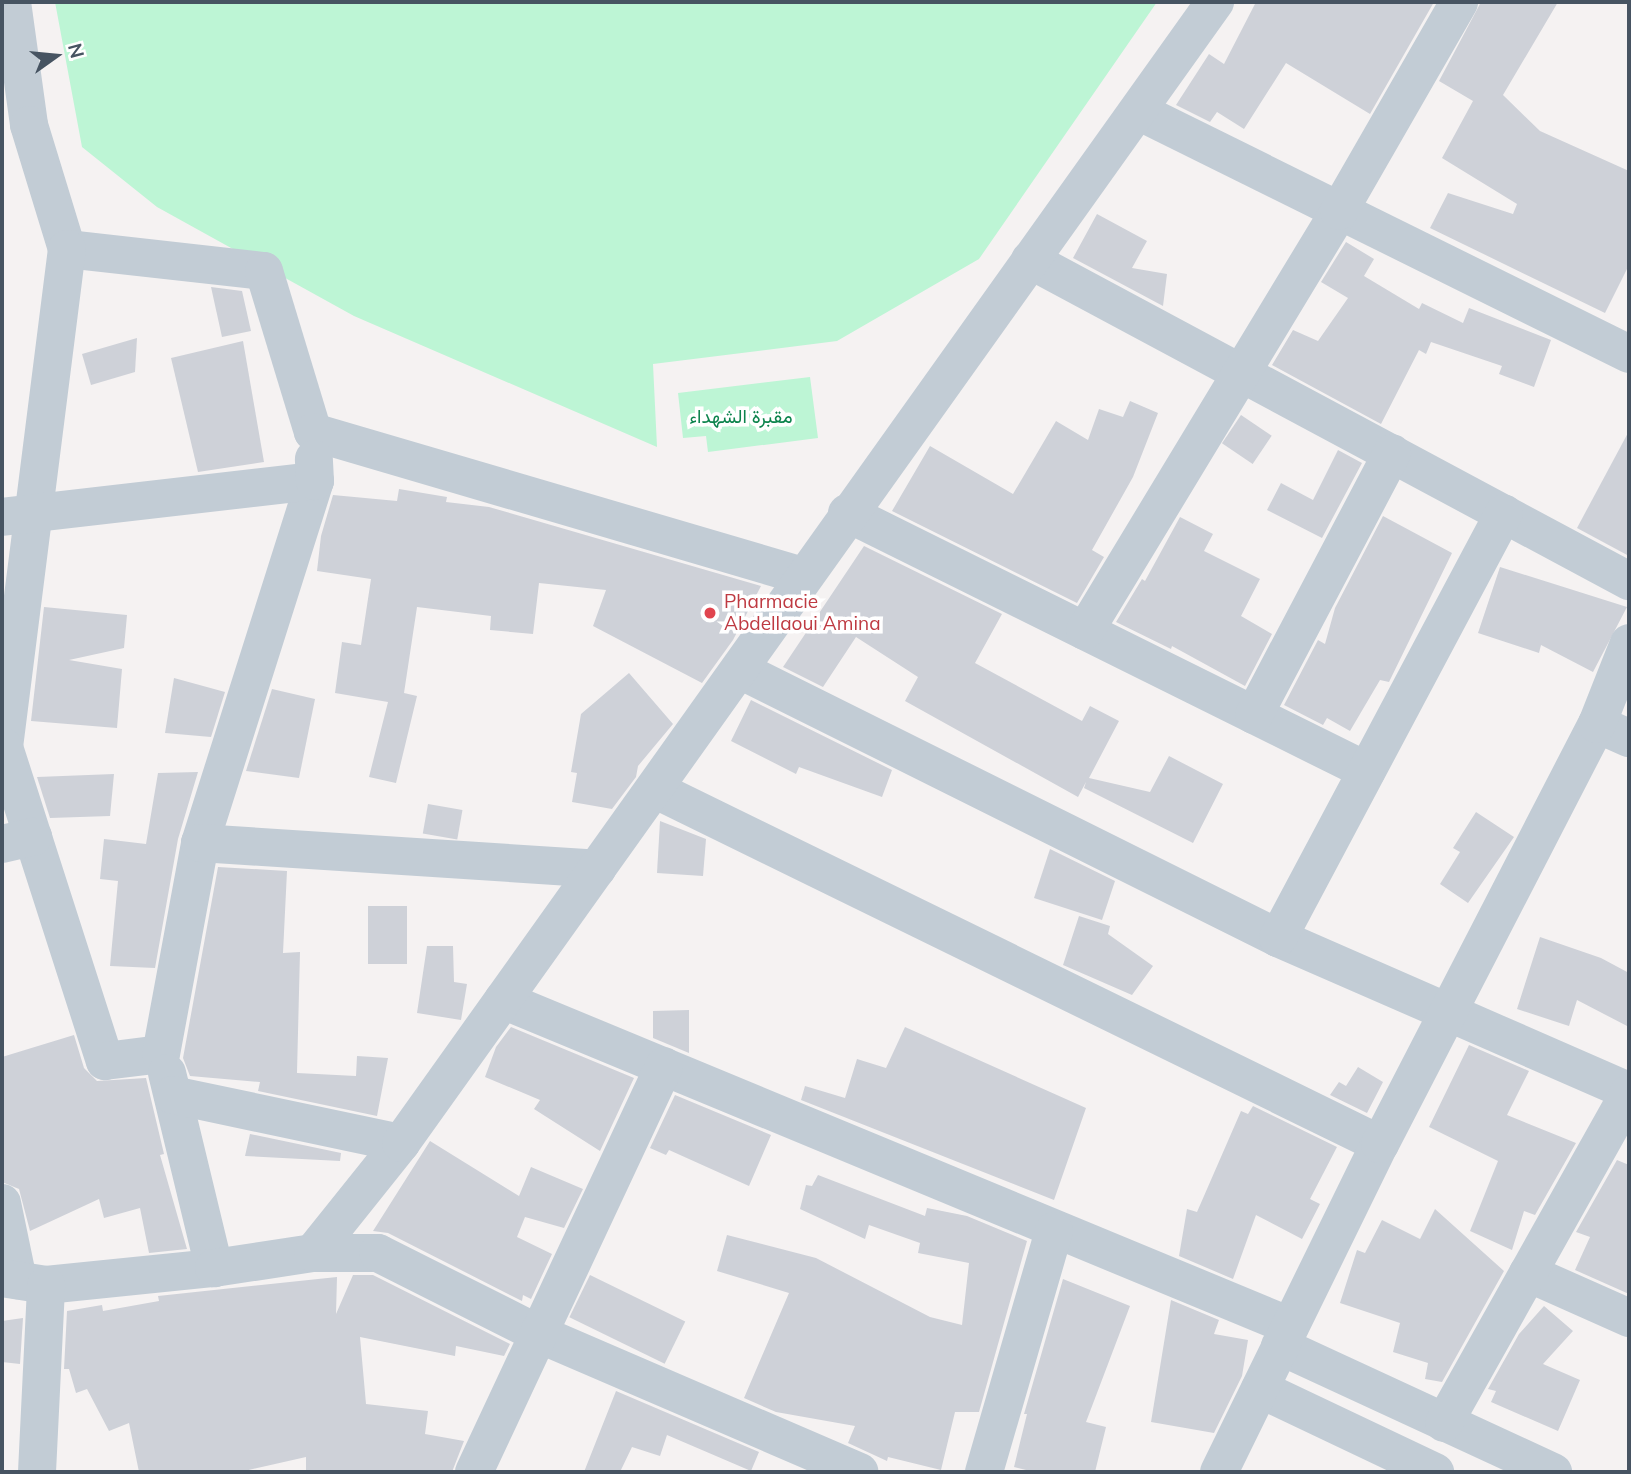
<!DOCTYPE html>
<meta charset="utf-8">
<style>
body{margin:0}
#map{position:relative;width:1631px;height:1474px;overflow:hidden;background:#f5f2f2;font-family:Mulish,Vazirmatn,sans-serif}
div>[style]{position:absolute}
.green>*{inset:0;background:#bdf5d5}
.building>*{inset:0;background:#ced1d8;transform-origin:0 0}
.minor>*{height:38px;margin:-19px;padding:0 19px;transform-origin:19px;border-radius:19px;background:#c2ccd5}
.dots>*{width:19px;height:19px;translate:-50% -50%;box-sizing:border-box;border:4px solid #fff;border-radius:50%}
span{translate:-50% -50%;white-space:nowrap;text-align:center;line-height:1.15;-webkit-text-stroke:7px #fff;paint-order:stroke}
.park-label{font-size:19px;color:#0c834c}
.health-label{font-size:19px;color:#be3a42}
.left{translate:0 -50%;text-align:left}
.frame{position:absolute;inset:0;border:4px solid #475462;pointer-events:none}
.north{position:absolute;left:21px;top:21px;width:70px;height:70px;-webkit-text-stroke:5px #fff;paint-order:stroke;rotate:75deg;font-size:19px;font-weight:700;line-height:28px;text-align:center;color:#475462}
.north::after{content:'';display:block;margin:auto;width:24px;height:32px;background:#475462;clip-path:polygon(50% 0,100% 100%,50% 72%,0 100%)}
</style>
<div id="map">
<div class="green">
<i style="clip-path:polygon(55px 2px,1157px 2px,979px 259px,837px 341px,653px 364px,657px 447px,354px 316px,157px 207px,82px 147px)"></i>
<i style="clip-path:polygon(810px 377px,818px 438px,708px 452px,706px 436px,683px 438px,678px 393px)"></i>
</div>
<div class="building">
<i style="clip-path:polygon(1256px 2px,1434px 2px,1370px 114px,1286px 63px,1244px 129px,1217px 112px,1210px 122px,1176px 105px,1209px 54px,1224px 64px)"></i>
<i style="clip-path:polygon(1481px 2px,1558px 2px,1503px 95px,1540px 131px,1629px 171px,1629px 265px,1605px 313px,1430px 228px,1448px 193px,1513px 214px,1517px 204px,1442px 158px,1473px 101px,1439px 81px)"></i>
<i style="clip-path:polygon(1097px 214px,1147px 241px,1132px 268px,1167px 274px,1163px 306px,1073px 258px)"></i>
<i style="clip-path:polygon(1346px 242px,1374px 259px,1364px 276px,1419px 309px,1422px 303px,1463px 323px,1469px 308px,1551px 340px,1534px 387px,1499px 374px,1502px 366px,1431px 342px,1426px 354px,1419px 350px,1381px 424px,1272px 365px,1293px 330px,1318px 341px,1348px 298px,1321px 282px)"></i>
<i style="clip-path:polygon(211px 287px,242px 291px,251px 331px,222px 337px)"></i>
<i style="clip-path:polygon(137px 338px,135px 372px,91px 385px,82px 354px)"></i>
<i style="clip-path:polygon(243px 341px,264px 462px,198px 472px,171px 358px)"></i>
<i style="clip-path:polygon(1130px 401px,1158px 413px,1133px 477px,1092px 550px,1104px 557px,1077px 603px,892px 511px,930px 446px,1013px 494px,1056px 421px,1088px 440px,1099px 409px,1123px 417px)"></i>
<i style="left:1241px;top:415px;width:37px;height:34px;rotate:34deg"></i>
<i style="clip-path:polygon(1629px 431px,1629px 556px,1577px 528px)"></i>
<i style="clip-path:polygon(1338px 450px,1362px 463px,1322px 538px,1267px 510px,1281px 483px,1313px 500px)"></i>
<i style="clip-path:polygon(399px 489px,447px 497px,446px 502px,489px 507px,761px 586px,733px 640px,702px 683px,593px 626px,606px 590px,539px 583px,533px 634px,490px 630px,491px 616px,417px 607px,404px 693px,417px 696px,396px 783px,369px 777px,388px 702px,335px 693px,342px 642px,361px 645px,371px 579px,317px 571px,321px 536px,333px 495px,397px 501px)"></i>
<i style="clip-path:polygon(1383px 516px,1452px 553px,1389px 682px,1380px 680px,1350px 731px,1327px 718px,1323px 725px,1284px 705px,1318px 640px,1325px 644px,1335px 608px)"></i>
<i style="clip-path:polygon(1180px 517px,1213px 534px,1204px 551px,1260px 579px,1241px 616px,1272px 634px,1245px 686px,1172px 646px,1171px 649px,1116px 622px,1142px 579px,1145px 581px)"></i>
<i style="clip-path:polygon(864px 546px,1002px 614px,975px 663px,1082px 721px,1090px 706px,1119px 721px,1089px 778px,1150px 792px,1169px 756px,1223px 784px,1193px 843px,1084px 788px,1086px 782px,1078px 797px,905px 701px,918px 677px,856px 637px,823px 687px,783px 667px)"></i>
<i style="clip-path:polygon(1500px 567px,1627px 607px,1593px 672px,1541px 645px,1539px 653px,1478px 633px)"></i>
<i style="clip-path:polygon(44px 607px,127px 615px,124px 648px,69px 660px,122px 669px,117px 728px,31px 721px)"></i>
<i style="clip-path:polygon(629px 673px,673px 724px,638px 766px,636px 777px,612px 809px,572px 802px,577px 773px,571px 772px,581px 714px)"></i>
<i style="clip-path:polygon(174px 678px,225px 692px,211px 737px,165px 733px)"></i>
<i style="clip-path:polygon(272px 689px,315px 699px,299px 778px,246px 771px)"></i>
<i style="clip-path:polygon(751px 700px,892px 770px,882px 797px,799px 767px,796px 774px,731px 741px)"></i>
<i style="clip-path:polygon(198px 772px,178px 839px,155px 968px,110px 966px,118px 881px,100px 879px,104px 839px,146px 844px,158px 773px)"></i>
<i style="clip-path:polygon(114px 774px,110px 816px,50px 818px,37px 777px)"></i>
<i style="left:428px;top:804px;width:35px;height:30px;rotate:10deg"></i>
<i style="clip-path:polygon(1476px 812px,1514px 837px,1468px 903px,1440px 884px,1460px 852px,1453px 848px)"></i>
<i style="clip-path:polygon(660px 821px,706px 839px,703px 876px,657px 873px)"></i>
<i style="clip-path:polygon(1050px 849px,1115px 881px,1102px 920px,1034px 898px)"></i>
<i style="clip-path:polygon(218px 867px,287px 871px,283px 953px,300px 952px,297px 1073px,356px 1076px,357px 1056px,388px 1058px,377px 1116px,258px 1091px,260px 1082px,190px 1076px,183px 1058px)"></i>
<i style="left:368px;top:906px;width:39px;height:58px"></i>
<i style="clip-path:polygon(1079px 916px,1110px 926px,1108px 934px,1153px 966px,1132px 995px,1063px 965px)"></i>
<i style="clip-path:polygon(1540px 937px,1601px 958px,1629px 973px,1629px 1027px,1577px 1000px,1569px 1026px,1517px 1009px)"></i>
<i style="clip-path:polygon(427px 946px,453px 946px,454px 982px,467px 984px,461px 1020px,417px 1013px)"></i>
<i style="clip-path:polygon(689px 1010px,689px 1053px,653px 1038px,653px 1011px)"></i>
<i style="clip-path:polygon(511px 1027px,634px 1078px,600px 1151px,534px 1109px,540px 1100px,485px 1077px,496px 1047px)"></i>
<i style="clip-path:polygon(905px 1027px,1086px 1108px,1054px 1200px,801px 1100px,805px 1086px,845px 1098px,857px 1059px,886px 1068px)"></i>
<i style="clip-path:polygon(74px 1035px,84px 1068px,97px 1081px,146px 1078px,164px 1154px,160px 1155px,187px 1249px,149px 1253px,140px 1208px,104px 1218px,99px 1199px,30px 1231px,19px 1189px,2px 1182px,2px 1057px)"></i>
<i style="clip-path:polygon(1469px 1045px,1529px 1071px,1507px 1115px,1576px 1143px,1535px 1215px,1524px 1211px,1512px 1250px,1470px 1231px,1498px 1161px,1429px 1127px)"></i>
<i style="clip-path:polygon(1358px 1067px,1383px 1082px,1367px 1113px,1330px 1095px,1339px 1082px,1346px 1086px)"></i>
<i style="clip-path:polygon(675px 1095px,771px 1135px,749px 1186px,669px 1150px,666px 1155px,650px 1148px)"></i>
<i style="clip-path:polygon(1253px 1106px,1337px 1147px,1310px 1199px,1320px 1204px,1302px 1239px,1256px 1215px,1233px 1279px,1179px 1256px,1187px 1209px,1197px 1212px,1241px 1111px,1248px 1114px)"></i>
<i style="clip-path:polygon(250px 1134px,341px 1153px,340px 1161px,245px 1156px)"></i>
<i style="clip-path:polygon(430px 1141px,519px 1196px,531px 1167px,583px 1189px,564px 1228px,525px 1217px,517px 1237px,552px 1254px,531px 1299px,523px 1295px,522px 1301px,388px 1233px,373px 1231px)"></i>
<i style="clip-path:polygon(1617px 1160px,1629px 1165px,1629px 1294px,1575px 1270px,1590px 1237px,1576px 1232px)"></i>
<i style="clip-path:polygon(818px 1175px,925px 1216px,927px 1208px,967px 1216px,1027px 1241px,979px 1412px,955px 1412px,941px 1470px,888px 1457px,887px 1461px,848px 1443px,855px 1426px,776px 1412px,744px 1398px,789px 1293px,717px 1271px,727px 1235px,816px 1258px,930px 1317px,962px 1325px,969px 1263px,918px 1253px,920px 1243px,869px 1225px,865px 1239px,800px 1209px,806px 1185px,812px 1186px)"></i>
<i style="clip-path:polygon(1435px 1209px,1504px 1271px,1442px 1382px,1425px 1379px,1428px 1363px,1393px 1352px,1400px 1323px,1340px 1303px,1357px 1250px,1365px 1253px,1382px 1220px,1420px 1239px)"></i>
<i style="clip-path:polygon(353px 1275px,373px 1275px,510px 1344px,504px 1356px,456px 1346px,455px 1356px,360px 1337px,366px 1404px,428px 1411px,425px 1434px,464px 1441px,452px 1472px,306px 1472px,306px 1457px,240px 1472px,139px 1472px,129px 1423px,109px 1431px,87px 1389px,76px 1393px,69px 1369px,64px 1369px,67px 1311px,102px 1305px,103px 1311px,159px 1301px,158px 1296px,337px 1277px,336px 1314px)"></i>
<i style="left:590px;top:1275px;width:106px;height:47px;rotate:26deg"></i>
<i style="clip-path:polygon(1063px 1279px,1130px 1306px,1086px 1422px,1106px 1427px,1095px 1472px,1034px 1472px,1014px 1467px,1027px 1414px,1024px 1414px)"></i>
<i style="clip-path:polygon(1171px 1300px,1219px 1320px,1214px 1334px,1248px 1340px,1242px 1376px,1214px 1433px,1151px 1422px)"></i>
<i style="clip-path:polygon(1544px 1306px,1573px 1331px,1543px 1364px,1580px 1380px,1558px 1431px,1491px 1402px,1496px 1391px,1488px 1389px,1519px 1334px)"></i>
<i style="clip-path:polygon(23px 1318px,20px 1364px,2px 1362px,2px 1321px)"></i>
<i style="clip-path:polygon(616px 1391px,759px 1452px,751px 1471px,667px 1435px,660px 1456px,632px 1447px,620px 1472px,584px 1472px)"></i>
</div>
<div class="minor">
<i style="left:12px;top:2px;width:124px;rotate:82.1deg"></i>
<i style="left:29px;top:125px;width:130px;rotate:73deg"></i>
<i style="left:67px;top:249px;width:198px;rotate:6.4deg"></i>
<i style="left:264px;top:271px;width:168px;rotate:73.1deg"></i>
<i style="left:313px;top:432px;width:511px;rotate:16.38deg"></i>
<i style="left:1138px;top:111px;width:548px;rotate:26.33deg"></i>
<i style="left:67px;top:249px;width:502px;rotate:97.21deg"></i>
<i style="left:4px;top:747px;width:330px;rotate:72.2deg"></i>
<i style="left:105px;top:1061px;width:56px;rotate:-7.1deg"></i>
<i style="left:161px;top:1054px;width:215px;rotate:-79.5deg"></i>
<i style="left:200px;top:843px;width:380px;rotate:-72.4deg"></i>
<i style="left:1030px;top:260px;width:680px;rotate:28.19deg"></i>
<i style="left:847px;top:513px;width:580px;rotate:26.39deg"></i>
<i style="left:2px;top:517px;width:315px;rotate:-6.6deg"></i>
<i style="left:315px;top:481px;width:22px;rotate:-93deg"></i>
<i style="left:1085px;top:631px;width:491px;rotate:-58.8deg"></i>
<i style="left:1339px;top:211px;width:241px;rotate:-60.1deg"></i>
<i style="left:740px;top:670px;width:601px;rotate:26.48deg"></i>
<i style="left:1278px;top:938px;width:383px;rotate:23.6deg"></i>
<i style="left:1254px;top:715px;width:296px;rotate:-62.2deg"></i>
<i style="left:1597px;top:724px;width:35px;rotate:24deg"></i>
<i style="left:654px;top:789px;width:808px;rotate:26.06deg"></i>
<i style="left:200px;top:843px;width:398px;rotate:3.7deg"></i>
<i style="left:2px;top:844px;width:32px;rotate:-13deg"></i>
<i style="left:1278px;top:938px;width:481px;rotate:-62deg"></i>
<i style="left:503px;top:1000px;width:852px;rotate:22.5deg"></i>
<i style="left:167px;top:1073px;width:201px;rotate:76.4deg"></i>
<i style="left:173px;top:1095px;width:233px;rotate:11.9deg"></i>
<i style="left:2px;top:1203px;width:79px;rotate:78.3deg"></i>
<i style="left:313px;top:1253px;width:141px;rotate:-51.3deg"></i>
<i style="left:401px;top:1143px;width:1402px;rotate:-54.5deg"></i>
<i style="left:1528px;top:1273px;width:111px;rotate:24deg"></i>
<i style="left:2px;top:1278px;width:45px;rotate:9deg"></i>
<i style="left:46px;top:1285px;width:169px;rotate:-5.8deg"></i>
<i style="left:214px;top:1268px;width:100px;rotate:-8.6deg"></i>
<i style="left:313px;top:1253px;width:65px"></i>
<i style="left:378px;top:1253px;width:180px;rotate:26.7deg"></i>
<i style="left:539px;top:1334px;width:349px;rotate:23.3deg"></i>
<i style="left:1280px;top:1346px;width:301px;rotate:24.8deg"></i>
<i style="left:1260px;top:1389px;width:194px;rotate:25.4deg"></i>
<i style="left:1444px;top:1423px;width:378px;rotate:-60.7deg"></i>
<i style="left:37px;top:1472px;width:187px;rotate:-87.2deg"></i>
<i style="left:474px;top:1472px;width:448px;rotate:-64.9deg"></i>
<i style="left:984px;top:1472px;width:251px;rotate:-73.8deg"></i>
<i style="left:1219px;top:1472px;width:365px;rotate:-63.9deg"></i>
<i style="left:1380px;top:1144px;width:473px;rotate:-62.7deg"></i>
<i style="left:1597px;top:724px;width:87px;rotate:-68.4deg"></i>
</div>
<div class="dots">
<i style="left:710px;top:613px;background:#e0444e"></i>
</div>
<div class="park-label">
<span style="left:741px;top:417px">مقبرة الشهداء</span>
</div>
<div class="health-label">
<span class="left" style="left:724px;top:613px">Pharmacie<br>Abdellaoui Amina</span>
</div>
<div class="frame"></div>
<div class="north">N</div>
</div>
